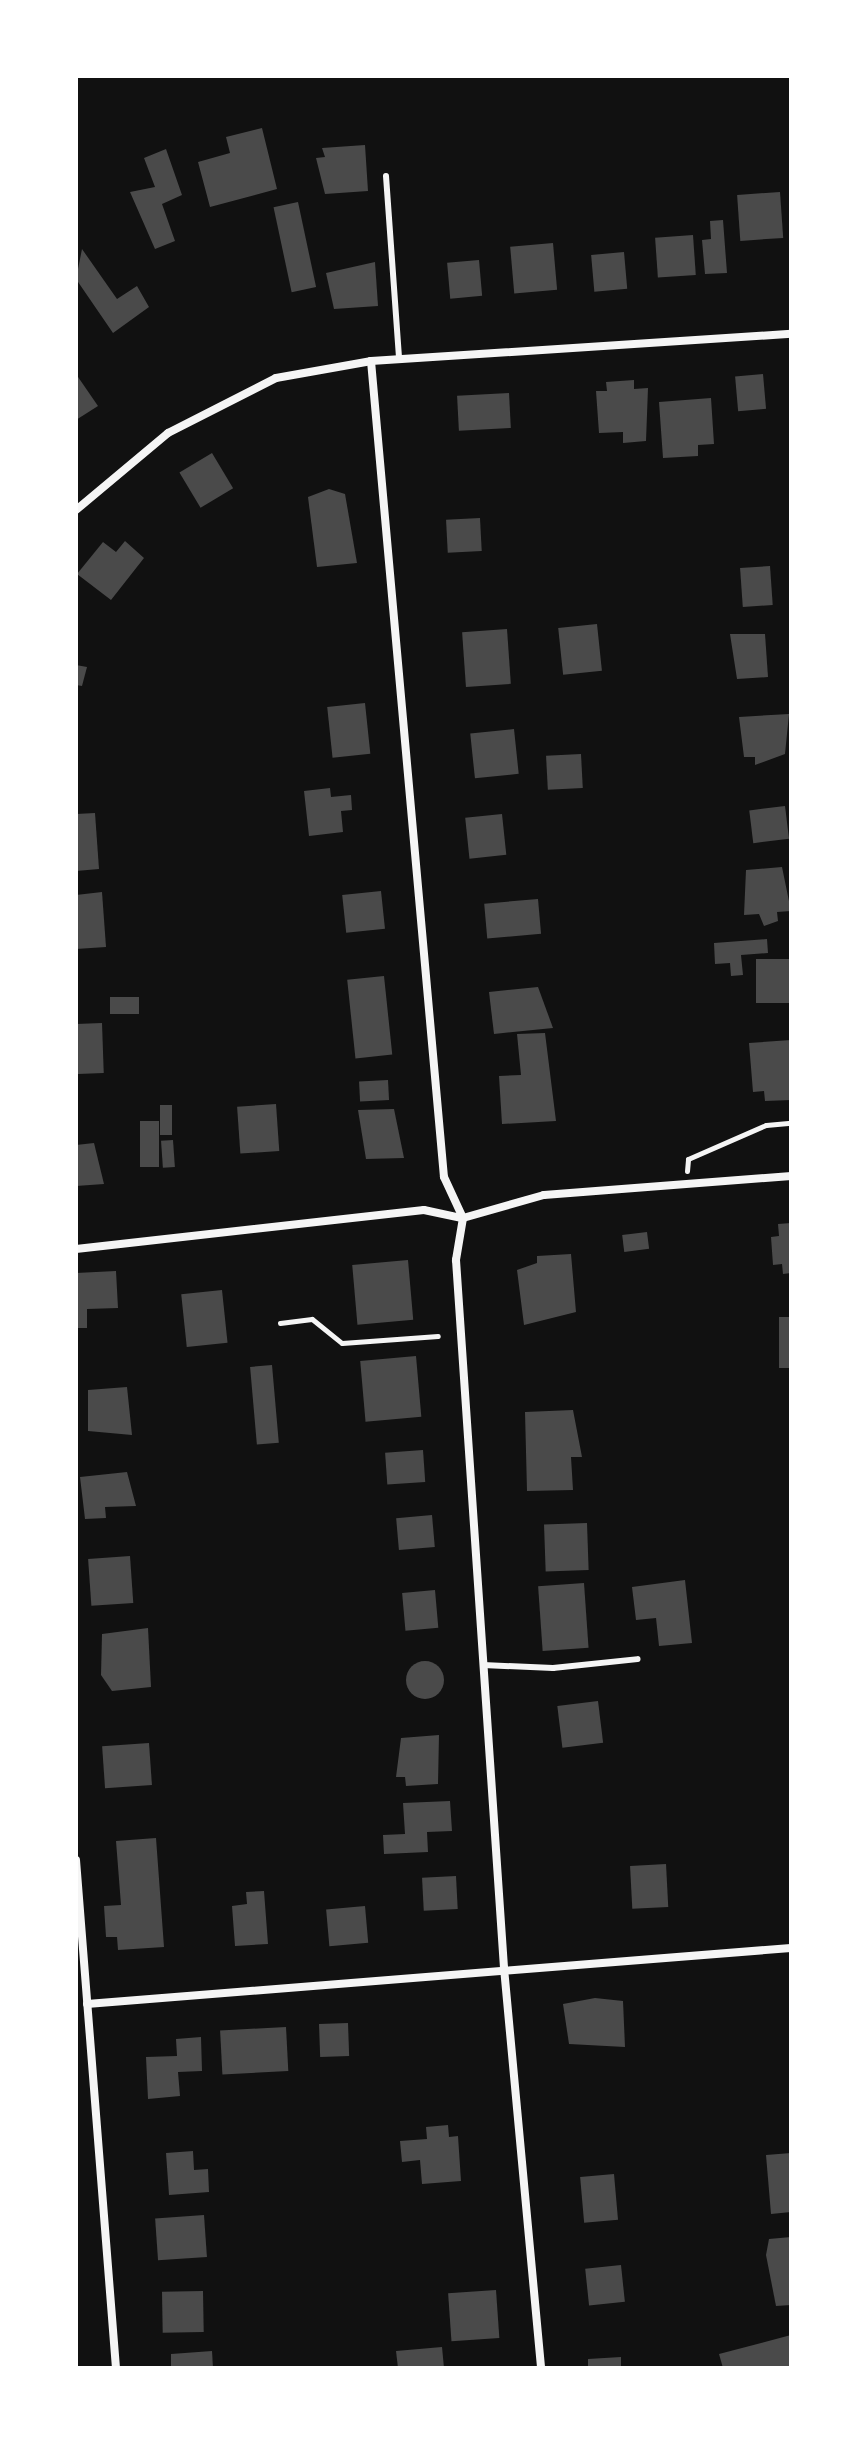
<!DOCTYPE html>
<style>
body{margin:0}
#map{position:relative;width:867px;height:2444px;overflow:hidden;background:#111;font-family:"Space Grotesk",sans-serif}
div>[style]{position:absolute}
.building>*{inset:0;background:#4a4a4a;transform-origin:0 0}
.round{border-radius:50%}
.path>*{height:5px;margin:-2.5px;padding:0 2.5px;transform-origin:2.5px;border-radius:2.5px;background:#f5f5f5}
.service>*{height:6px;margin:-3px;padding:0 3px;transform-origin:3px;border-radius:3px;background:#f5f5f5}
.minor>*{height:8px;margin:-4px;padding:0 4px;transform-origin:4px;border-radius:4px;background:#f5f5f5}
span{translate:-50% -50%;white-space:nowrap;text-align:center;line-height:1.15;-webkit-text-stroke:8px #fff;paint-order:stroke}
.frame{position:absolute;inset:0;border:78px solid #fff;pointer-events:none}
</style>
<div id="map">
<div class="building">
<i style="clip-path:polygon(262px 128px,277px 189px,210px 207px,198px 162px,230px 153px,226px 137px)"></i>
<i style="clip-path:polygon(365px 145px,368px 191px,325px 194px,316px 158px,325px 157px,322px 148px)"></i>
<i style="clip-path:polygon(166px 149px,182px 195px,162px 204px,175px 241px,155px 249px,130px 192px,155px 187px,144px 158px)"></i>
<i style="left:780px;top:192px;width:46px;height:43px;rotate:86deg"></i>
<i style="left:298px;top:202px;width:87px;height:25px;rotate:78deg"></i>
<i style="clip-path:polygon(723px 220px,727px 273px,705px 274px,702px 240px,711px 239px,710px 221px)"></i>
<i style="left:693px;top:235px;width:40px;height:38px;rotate:86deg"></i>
<i style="left:553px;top:243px;width:47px;height:43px;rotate:85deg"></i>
<i style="clip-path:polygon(82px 249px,117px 299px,137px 286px,149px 307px,113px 333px,76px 279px)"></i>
<i style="left:624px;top:252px;width:37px;height:33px;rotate:85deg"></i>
<i style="left:479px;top:260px;width:36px;height:32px;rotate:85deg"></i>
<i style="clip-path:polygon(375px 262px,378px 306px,334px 309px,326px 273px)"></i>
<i style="clip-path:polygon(76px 374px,98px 406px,76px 420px)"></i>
<i style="left:763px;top:374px;width:35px;height:28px;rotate:85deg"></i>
<i style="clip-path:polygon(634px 380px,634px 389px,648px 388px,646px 441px,623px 443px,623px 432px,599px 433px,596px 391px,607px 391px,606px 382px)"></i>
<i style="left:509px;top:393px;width:35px;height:52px;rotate:87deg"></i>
<i style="clip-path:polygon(711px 398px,714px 444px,698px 445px,698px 456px,663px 458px,659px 402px)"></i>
<i style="left:212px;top:453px;width:41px;height:38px;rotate:59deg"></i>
<i style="clip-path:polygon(329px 489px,345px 494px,357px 563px,317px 567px,308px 497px)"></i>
<i style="left:480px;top:518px;width:33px;height:34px;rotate:87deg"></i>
<i style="clip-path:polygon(125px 541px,144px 558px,111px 600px,77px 574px,103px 542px,116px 552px)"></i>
<i style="left:770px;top:566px;width:39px;height:30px;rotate:86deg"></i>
<i style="left:597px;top:624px;width:47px;height:39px;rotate:84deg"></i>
<i style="left:507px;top:629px;width:55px;height:45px;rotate:86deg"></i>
<i style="clip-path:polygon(730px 634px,765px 634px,768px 677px,737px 679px)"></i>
<i style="clip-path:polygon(76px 665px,87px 667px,82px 686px,76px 685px)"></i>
<i style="left:365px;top:703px;width:51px;height:38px;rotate:84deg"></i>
<i style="clip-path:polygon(789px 714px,785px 754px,755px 765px,755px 757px,744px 757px,739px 717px)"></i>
<i style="left:514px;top:729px;width:45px;height:44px;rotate:84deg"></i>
<i style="left:581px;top:754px;width:34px;height:35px;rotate:87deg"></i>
<i style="clip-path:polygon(330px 788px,331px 797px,351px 795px,352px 810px,341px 811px,343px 832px,309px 836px,304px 791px)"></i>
<i style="left:785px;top:806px;width:33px;height:36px;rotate:83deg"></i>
<i style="clip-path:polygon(95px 813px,99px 869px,76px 871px,76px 814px)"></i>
<i style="left:502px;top:814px;width:41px;height:37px;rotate:84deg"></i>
<i style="clip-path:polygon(782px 867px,791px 911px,777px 912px,778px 921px,764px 926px,759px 914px,744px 915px,746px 870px)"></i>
<i style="left:381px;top:891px;width:38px;height:39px;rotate:84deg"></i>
<i style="clip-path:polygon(102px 892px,106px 947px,76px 949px,76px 895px)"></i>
<i style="left:538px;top:899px;width:35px;height:54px;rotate:85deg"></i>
<i style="clip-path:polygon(767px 939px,768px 953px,741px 955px,743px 975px,731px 976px,730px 963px,715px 964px,714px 943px)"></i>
<i style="left:791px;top:959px;width:44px;height:35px;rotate:90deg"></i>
<i style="left:384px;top:976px;width:79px;height:37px;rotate:84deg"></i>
<i style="clip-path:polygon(538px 987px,553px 1028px,494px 1034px,489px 992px)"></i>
<i style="left:139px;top:997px;width:17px;height:29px;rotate:90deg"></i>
<i style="left:102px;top:1023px;width:50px;height:26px;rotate:88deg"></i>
<i style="clip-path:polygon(545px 1033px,556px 1121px,502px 1124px,499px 1076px,521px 1075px,517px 1034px)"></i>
<i style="clip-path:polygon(791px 1040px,791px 1100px,765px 1101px,764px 1091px,753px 1092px,749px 1043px)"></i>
<i style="left:388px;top:1080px;width:20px;height:29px;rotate:87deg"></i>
<i style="left:276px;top:1104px;width:47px;height:39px;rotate:86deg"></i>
<i style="left:160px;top:1105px;width:12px;height:30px"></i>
<i style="clip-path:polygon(394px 1109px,404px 1158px,366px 1159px,358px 1110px)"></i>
<i style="left:140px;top:1121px;width:19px;height:46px"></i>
<i style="left:173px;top:1140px;width:27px;height:12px;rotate:86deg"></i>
<i style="clip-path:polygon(94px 1143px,104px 1184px,76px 1186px,76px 1145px)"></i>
<i style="clip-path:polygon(791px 1223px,791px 1273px,783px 1274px,782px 1264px,773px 1265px,771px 1237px,779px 1236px,778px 1224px)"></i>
<i style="left:647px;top:1232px;width:17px;height:25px;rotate:83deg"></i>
<i style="clip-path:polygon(571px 1254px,576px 1312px,524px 1325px,517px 1270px,537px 1263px,537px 1256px)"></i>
<i style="left:408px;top:1260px;width:60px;height:56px;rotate:85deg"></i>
<i style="clip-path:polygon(116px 1271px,118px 1308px,87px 1309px,87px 1328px,76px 1328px,76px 1273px)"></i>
<i style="left:222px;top:1290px;width:53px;height:41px;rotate:84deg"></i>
<i style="left:791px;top:1317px;width:51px;height:12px;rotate:90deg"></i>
<i style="left:416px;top:1356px;width:61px;height:56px;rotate:85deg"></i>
<i style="left:272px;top:1365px;width:78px;height:22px;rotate:85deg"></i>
<i style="clip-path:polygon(127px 1387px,132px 1435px,88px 1431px,88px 1390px)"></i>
<i style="clip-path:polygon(573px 1410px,582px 1457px,571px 1457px,573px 1490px,527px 1491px,525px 1412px)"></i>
<i style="left:423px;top:1450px;width:32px;height:38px;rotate:86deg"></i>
<i style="clip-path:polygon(127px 1472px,136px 1506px,105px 1507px,106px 1518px,85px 1519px,80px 1477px)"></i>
<i style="left:432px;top:1515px;width:32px;height:36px;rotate:85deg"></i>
<i style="left:587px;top:1523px;width:47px;height:43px;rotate:88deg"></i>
<i style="left:130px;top:1556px;width:47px;height:42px;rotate:86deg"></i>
<i style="clip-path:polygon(685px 1580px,692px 1643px,659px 1646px,656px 1618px,636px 1620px,632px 1587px)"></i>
<i style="left:584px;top:1583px;width:65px;height:46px;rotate:86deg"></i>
<i style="left:435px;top:1590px;width:38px;height:33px;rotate:85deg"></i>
<i style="clip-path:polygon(148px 1628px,151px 1687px,112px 1691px,101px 1675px,102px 1634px)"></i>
<i class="round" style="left:406px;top:1661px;width:38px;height:38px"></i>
<i style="left:598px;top:1701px;width:42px;height:41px;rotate:83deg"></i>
<i style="clip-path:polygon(439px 1735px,438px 1784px,406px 1786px,405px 1777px,396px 1777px,401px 1738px)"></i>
<i style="left:149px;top:1743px;width:42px;height:47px;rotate:86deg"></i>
<i style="clip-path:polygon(450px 1801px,452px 1831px,427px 1832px,428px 1852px,384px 1854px,383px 1835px,405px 1834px,403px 1803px)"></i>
<i style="clip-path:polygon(156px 1838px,164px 1947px,118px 1950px,117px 1937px,106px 1937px,104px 1906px,121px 1905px,116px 1841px)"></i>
<i style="left:666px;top:1864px;width:43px;height:36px;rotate:87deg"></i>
<i style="left:456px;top:1876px;width:33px;height:34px;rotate:87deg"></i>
<i style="clip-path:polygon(264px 1891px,268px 1944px,235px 1946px,232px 1906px,247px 1904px,246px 1892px)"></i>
<i style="left:365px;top:1906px;width:37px;height:39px;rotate:85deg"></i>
<i style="clip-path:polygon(595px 1998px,623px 2001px,625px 2047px,569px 2044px,563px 2004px)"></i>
<i style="left:348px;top:2023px;width:33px;height:29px;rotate:88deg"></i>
<i style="left:286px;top:2027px;width:44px;height:66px;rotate:87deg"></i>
<i style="clip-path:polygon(201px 2037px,202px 2071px,178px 2072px,180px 2096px,148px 2099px,146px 2057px,177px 2056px,176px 2039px)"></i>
<i style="clip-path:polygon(448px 2125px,449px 2137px,458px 2136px,461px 2181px,422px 2184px,420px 2160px,402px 2162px,400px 2141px,427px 2139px,426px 2127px)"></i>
<i style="clip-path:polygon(193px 2151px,194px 2170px,208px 2169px,209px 2192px,169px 2195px,166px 2153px)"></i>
<i style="clip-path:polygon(791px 2153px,791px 2212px,771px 2214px,766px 2155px)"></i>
<i style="left:614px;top:2174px;width:46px;height:34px;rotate:85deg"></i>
<i style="left:204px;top:2215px;width:42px;height:49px;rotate:86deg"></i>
<i style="clip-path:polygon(791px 2237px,791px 2305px,776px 2306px,766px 2255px,769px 2239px)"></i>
<i style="left:621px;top:2265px;width:37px;height:36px;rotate:84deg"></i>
<i style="left:496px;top:2290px;width:48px;height:48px;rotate:86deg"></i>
<i style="left:203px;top:2291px;width:41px;height:41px;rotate:89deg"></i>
<i style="clip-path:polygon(791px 2335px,791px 2368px,723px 2368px,719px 2354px)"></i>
<i style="clip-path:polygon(442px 2347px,444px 2368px,398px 2368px,396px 2351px)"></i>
<i style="clip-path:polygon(212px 2351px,213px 2368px,171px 2368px,171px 2354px)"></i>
<i style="clip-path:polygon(621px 2357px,621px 2368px,588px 2368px,588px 2359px)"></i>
</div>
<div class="path">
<i style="left:687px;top:1171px;width:12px;rotate:-85deg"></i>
<i style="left:688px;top:1159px;width:85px;rotate:-23.6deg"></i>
<i style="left:766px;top:1125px;width:25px;rotate:-5deg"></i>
<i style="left:280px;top:1323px;width:32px;rotate:-7deg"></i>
<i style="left:312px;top:1319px;width:38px;rotate:39deg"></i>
<i style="left:342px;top:1343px;width:96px;rotate:-4.2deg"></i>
</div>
<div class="service">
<i style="left:386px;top:176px;width:183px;rotate:85.9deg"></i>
<i style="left:483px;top:1665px;width:70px;rotate:2.5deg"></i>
<i style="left:553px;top:1668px;width:85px;rotate:-6deg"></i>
</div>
<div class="minor">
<i style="left:371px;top:361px;width:819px;rotate:84.89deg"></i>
<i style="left:444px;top:1177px;width:45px;rotate:65.1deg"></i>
<i style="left:463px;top:1218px;width:43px;rotate:99.5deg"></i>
<i style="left:456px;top:1260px;width:710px;rotate:86.12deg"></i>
<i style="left:504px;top:1968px;width:402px;rotate:84.7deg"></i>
<i style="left:76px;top:510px;width:120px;rotate:-39.9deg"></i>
<i style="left:168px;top:433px;width:121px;rotate:-27deg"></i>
<i style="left:276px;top:378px;width:97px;rotate:-10.1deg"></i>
<i style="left:371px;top:361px;width:421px;rotate:-3.7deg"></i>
<i style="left:76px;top:1249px;width:350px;rotate:-6.4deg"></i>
<i style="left:424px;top:1210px;width:40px;rotate:12deg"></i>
<i style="left:463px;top:1218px;width:84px;rotate:-15.9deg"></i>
<i style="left:544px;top:1195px;width:248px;rotate:-4.4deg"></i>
<i style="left:76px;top:1860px;width:510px;rotate:85.5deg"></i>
<i style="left:87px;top:2004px;width:706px;rotate:-4.55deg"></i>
</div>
<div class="frame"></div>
</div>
